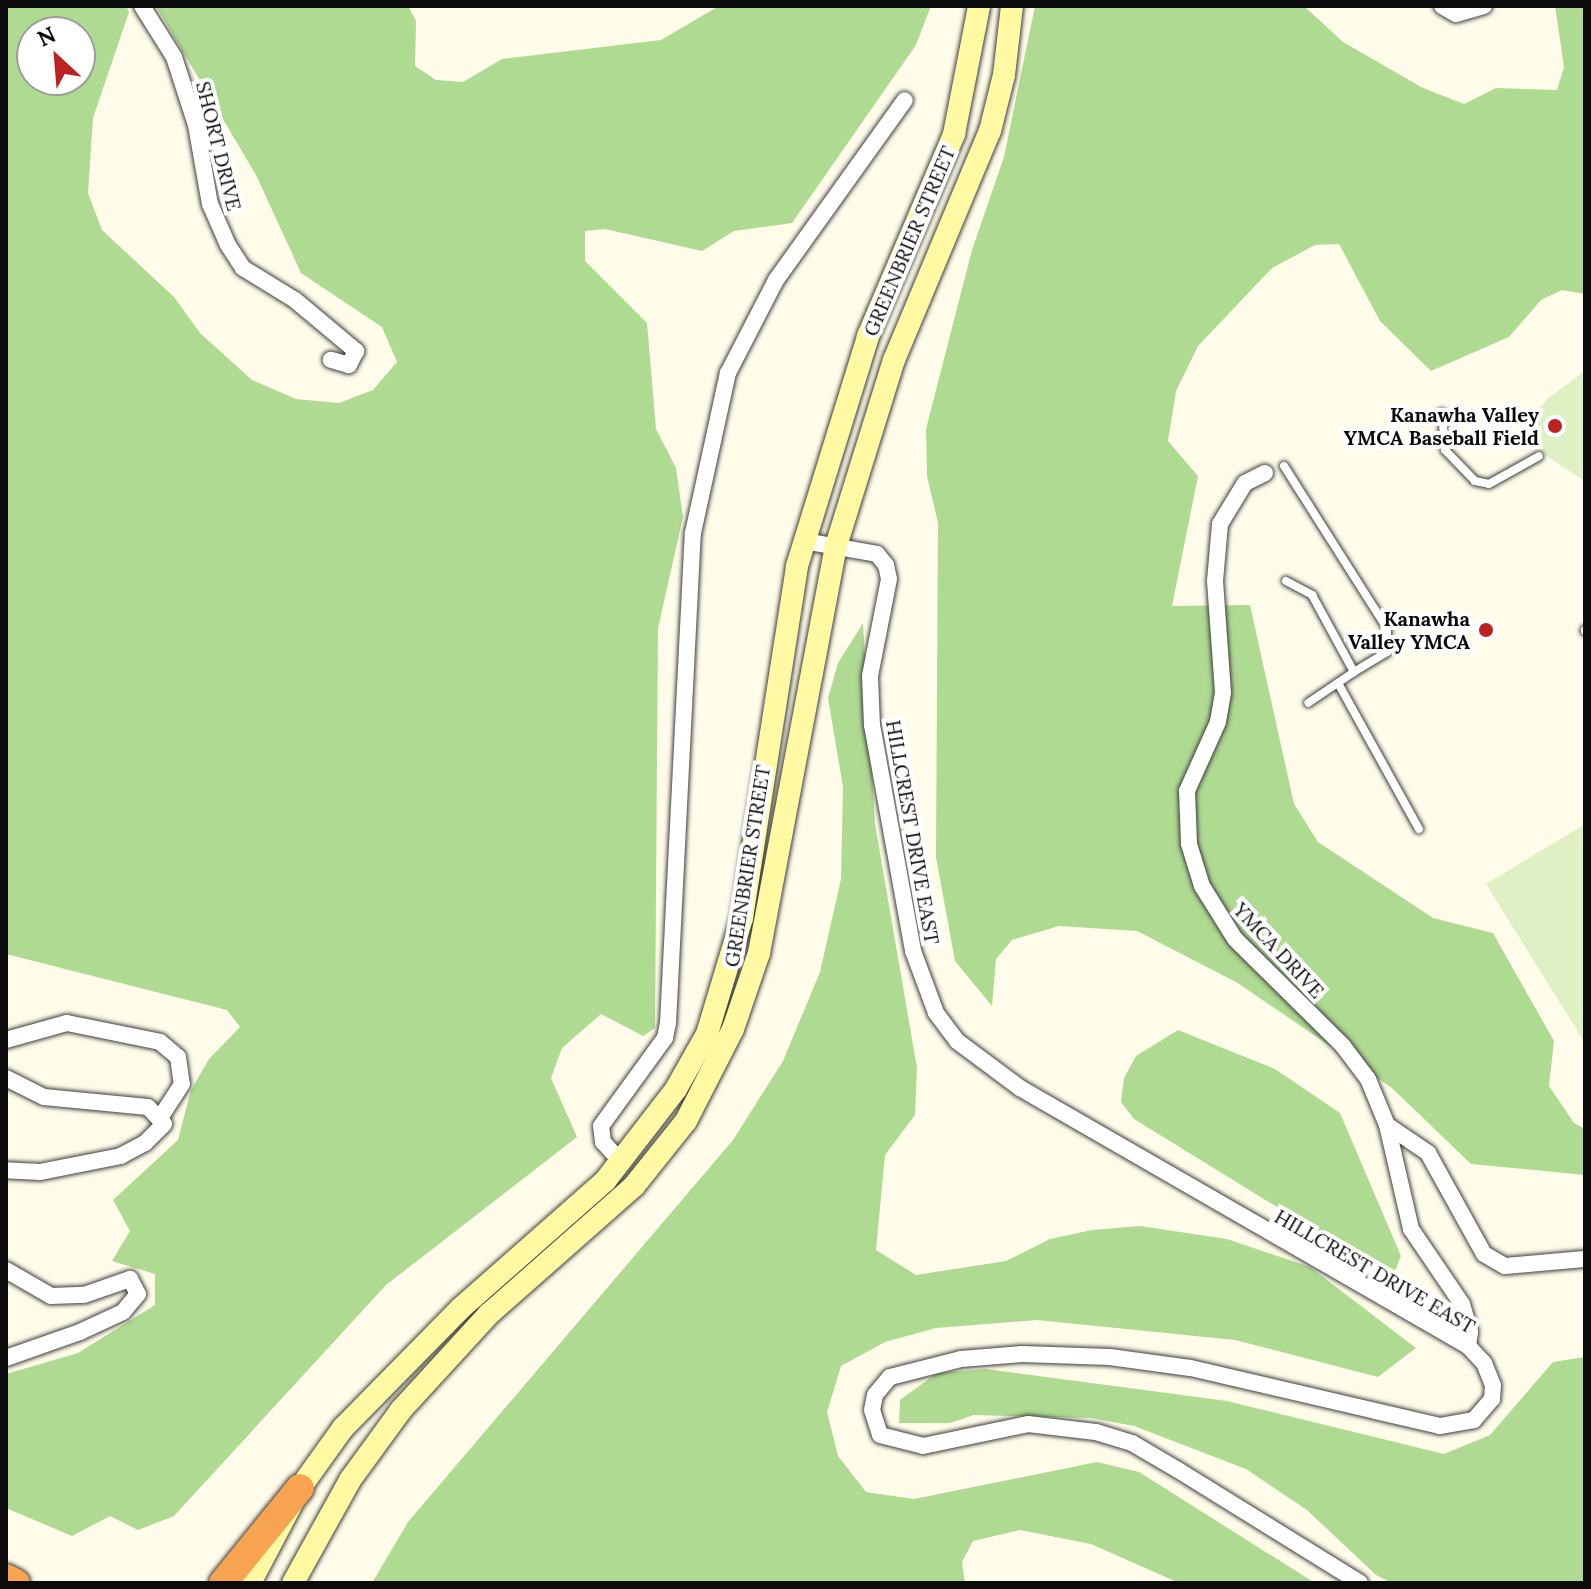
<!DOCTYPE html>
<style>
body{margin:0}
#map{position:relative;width:1591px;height:1589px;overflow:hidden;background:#fffce9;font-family:Lora,serif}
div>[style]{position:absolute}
.forest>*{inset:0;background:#afda92}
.pitch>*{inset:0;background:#dff0c5}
.roads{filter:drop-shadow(0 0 2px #3e3e3e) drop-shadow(0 0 2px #3e3e3e)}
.service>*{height:8px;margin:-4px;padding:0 4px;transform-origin:4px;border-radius:4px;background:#fff}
.minor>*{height:16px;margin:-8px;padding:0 8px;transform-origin:8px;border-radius:8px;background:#fff}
.secondary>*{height:22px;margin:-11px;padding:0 11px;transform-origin:11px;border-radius:11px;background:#fff9a4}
.motorway>*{height:28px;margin:-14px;padding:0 14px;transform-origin:14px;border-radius:14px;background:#f7a34f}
.dots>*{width:22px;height:22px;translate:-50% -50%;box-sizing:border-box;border:4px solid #fff;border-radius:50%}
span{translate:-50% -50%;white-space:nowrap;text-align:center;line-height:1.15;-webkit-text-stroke:8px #fff;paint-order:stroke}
.street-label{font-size:20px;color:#0b0b0b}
.poi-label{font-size:20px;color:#0b0b0b;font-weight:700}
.right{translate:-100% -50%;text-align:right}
.frame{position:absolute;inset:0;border:8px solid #0b0b0b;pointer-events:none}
.north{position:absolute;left:16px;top:16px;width:80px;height:80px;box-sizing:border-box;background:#fff;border:2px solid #9d9d9d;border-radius:50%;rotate:334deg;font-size:22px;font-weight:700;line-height:32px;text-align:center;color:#0b0b0b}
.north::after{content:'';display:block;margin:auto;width:28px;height:36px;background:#bc2222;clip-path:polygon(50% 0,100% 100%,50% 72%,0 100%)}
</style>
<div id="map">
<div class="forest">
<i style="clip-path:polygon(evenodd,6px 6px,126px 6px,129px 12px,93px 118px,88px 193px,102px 230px,174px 297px,200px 333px,252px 380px,296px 399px,339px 403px,373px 390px,397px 362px,382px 327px,301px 273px,256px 175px,156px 6px,408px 6px,416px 21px,415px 66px,436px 80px,463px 82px,502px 59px,661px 40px,719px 6px,931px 6px,916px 45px,792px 223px,734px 231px,702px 251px,605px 229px,585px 231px,585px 261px,647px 323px,656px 429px,676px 468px,683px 517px,658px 628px,655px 1028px,643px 1036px,601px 1014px,562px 1048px,551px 1078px,577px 1137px,386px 1285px,174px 1516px,138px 1530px,110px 1516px,72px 1536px,6px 1508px,6px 1374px,78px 1353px,155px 1305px,155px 1274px,112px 1261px,130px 1231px,113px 1200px,178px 1140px,191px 1090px,209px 1059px,240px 1027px,227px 1010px,6px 954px,6px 6px,32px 32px,80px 32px,80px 80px,32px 80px,32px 32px)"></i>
<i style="clip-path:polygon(1035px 6px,1304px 6px,1343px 42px,1423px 88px,1464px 104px,1496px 88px,1557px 90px,1564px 67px,1555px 6px,1585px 6px,1585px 294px,1562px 290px,1541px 300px,1509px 337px,1431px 371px,1380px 321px,1339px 244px,1315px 245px,1272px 268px,1198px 346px,1176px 391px,1168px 441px,1198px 476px,1172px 606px,1250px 605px,1294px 804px,1318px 842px,1433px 918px,1493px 933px,1554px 1041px,1549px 1086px,1574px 1123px,1585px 1129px,1585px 1175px,1471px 1164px,1392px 1088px,1236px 982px,1137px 931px,1059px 926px,1012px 940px,996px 959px,992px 1006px,955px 961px,936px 857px,938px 523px,927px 476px,926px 429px,972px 250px,1004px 157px)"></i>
<i style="clip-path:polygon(863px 623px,875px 824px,917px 1068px,915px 1115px,885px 1155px,876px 1250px,916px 1275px,1006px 1261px,1050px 1239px,1092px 1230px,1140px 1226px,1227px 1239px,1310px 1267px,1416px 1348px,1378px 1377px,1235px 1340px,1037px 1320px,936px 1328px,885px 1342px,841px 1366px,827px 1412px,838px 1456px,866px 1492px,914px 1499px,1097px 1462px,1139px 1472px,1315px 1583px,1179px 1583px,1091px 1544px,1020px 1530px,973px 1541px,962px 1562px,965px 1583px,372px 1583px,408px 1522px,733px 1140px,783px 1061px,820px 972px,841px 879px,843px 787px,828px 698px,838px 663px)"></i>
<i style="clip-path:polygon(1178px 1030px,1275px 1069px,1340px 1113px,1401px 1256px,1392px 1278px,1134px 1119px,1121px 1102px,1124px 1078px,1136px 1056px)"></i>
<i style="clip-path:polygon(1585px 1357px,1585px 1583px,1392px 1583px,1376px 1575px,1307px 1510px,1246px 1469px,1134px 1426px,1091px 1418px,974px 1415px,950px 1423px,899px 1423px,900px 1400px,937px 1373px,986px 1369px,1227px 1401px,1444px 1454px,1490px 1435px,1553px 1362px)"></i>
</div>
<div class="pitch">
<i style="clip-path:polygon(1585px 371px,1585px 481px,1517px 437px,1547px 399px)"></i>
<i style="clip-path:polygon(1585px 824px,1585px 1043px,1486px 884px)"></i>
</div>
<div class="roads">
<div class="service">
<i style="left:1442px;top:413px;width:37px;rotate:85deg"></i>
<i style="left:1445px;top:450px;width:43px;rotate:45.9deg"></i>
<i style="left:1475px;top:481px;width:14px;rotate:12deg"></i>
<i style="left:1489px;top:484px;width:57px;rotate:-29.2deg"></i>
<i style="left:1284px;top:466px;width:192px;rotate:57.6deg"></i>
<i style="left:1387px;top:628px;width:24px;rotate:90deg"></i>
<i style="left:1387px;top:652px;width:39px;rotate:149deg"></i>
<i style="left:1286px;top:581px;width:30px;rotate:28deg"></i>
<i style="left:1312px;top:595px;width:88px;rotate:61.4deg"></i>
<i style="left:1354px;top:672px;width:55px;rotate:146deg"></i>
<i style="left:1585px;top:630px;width:1px;rotate:90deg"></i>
<i style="left:1338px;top:683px;width:167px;rotate:61deg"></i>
</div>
<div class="minor">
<i style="left:142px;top:6px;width:60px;rotate:57.9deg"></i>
<i style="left:174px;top:57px;width:71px;rotate:72.1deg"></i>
<i style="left:196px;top:125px;width:80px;rotate:80deg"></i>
<i style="left:210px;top:204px;width:45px;rotate:66.3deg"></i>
<i style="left:228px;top:245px;width:27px;rotate:57deg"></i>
<i style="left:243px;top:268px;width:61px;rotate:31.6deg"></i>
<i style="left:295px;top:300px;width:80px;rotate:39.9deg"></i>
<i style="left:356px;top:351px;width:16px;rotate:117deg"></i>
<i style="left:349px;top:365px;width:19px;rotate:-164deg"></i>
<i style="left:1442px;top:6px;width:16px;rotate:30deg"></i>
<i style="left:1456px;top:14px;width:29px;rotate:-16deg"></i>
<i style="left:1265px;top:473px;width:22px;rotate:153deg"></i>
<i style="left:1245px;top:483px;width:48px;rotate:121.4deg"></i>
<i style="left:1220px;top:524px;width:57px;rotate:95deg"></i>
<i style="left:1215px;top:581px;width:112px;rotate:85.9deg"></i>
<i style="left:1223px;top:693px;width:29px;rotate:100deg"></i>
<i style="left:1218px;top:722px;width:76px;rotate:114.2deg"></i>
<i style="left:1187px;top:791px;width:53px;rotate:87.8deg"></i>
<i style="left:1189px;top:844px;width:44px;rotate:72.8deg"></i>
<i style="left:1202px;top:886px;width:62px;rotate:58.1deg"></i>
<i style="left:1235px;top:939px;width:152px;rotate:44.7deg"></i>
<i style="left:1343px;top:1046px;width:41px;rotate:52.9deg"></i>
<i style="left:1368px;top:1079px;width:50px;rotate:67.6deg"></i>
<i style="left:1387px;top:1125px;width:107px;rotate:77deg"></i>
<i style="left:1411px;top:1229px;width:91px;rotate:55.8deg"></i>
<i style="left:1462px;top:1304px;width:29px;rotate:74deg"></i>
<i style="left:1470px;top:1332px;width:14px;rotate:98deg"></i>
<i style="left:804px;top:541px;width:74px;rotate:10.1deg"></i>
<i style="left:877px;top:554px;width:14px;rotate:51deg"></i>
<i style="left:886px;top:565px;width:14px;rotate:78deg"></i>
<i style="left:889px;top:579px;width:99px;rotate:101.1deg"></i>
<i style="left:870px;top:676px;width:49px;rotate:87.7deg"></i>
<i style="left:872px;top:725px;width:230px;rotate:79.7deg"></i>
<i style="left:913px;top:951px;width:66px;rotate:69.6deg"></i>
<i style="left:936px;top:1013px;width:35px;rotate:53deg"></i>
<i style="left:957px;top:1041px;width:79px;rotate:36.7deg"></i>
<i style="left:1020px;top:1088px;width:517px;rotate:29.94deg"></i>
<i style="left:1468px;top:1346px;width:23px;rotate:47deg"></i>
<i style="left:1484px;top:1363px;width:24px;rotate:68deg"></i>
<i style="left:1493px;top:1385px;width:14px;rotate:94deg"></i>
<i style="left:1492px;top:1399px;width:28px;rotate:131deg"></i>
<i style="left:1474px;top:1420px;width:35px;rotate:170deg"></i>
<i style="left:1440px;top:1426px;width:257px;rotate:-166.9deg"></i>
<i style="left:1190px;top:1368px;width:81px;rotate:-172.2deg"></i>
<i style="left:1110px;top:1357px;width:88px;rotate:-178deg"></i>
<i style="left:1022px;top:1354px;width:61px;rotate:175.3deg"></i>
<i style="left:961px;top:1359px;width:73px;rotate:165.8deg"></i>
<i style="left:890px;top:1377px;width:23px;rotate:130deg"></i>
<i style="left:875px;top:1395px;width:15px;rotate:101deg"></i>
<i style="left:872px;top:1410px;width:26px;rotate:72deg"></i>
<i style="left:880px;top:1435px;width:44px;rotate:14.3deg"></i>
<i style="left:923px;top:1446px;width:107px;rotate:-11.8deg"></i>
<i style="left:1028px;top:1424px;width:68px;rotate:6.7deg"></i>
<i style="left:1096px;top:1432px;width:38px;rotate:17deg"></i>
<i style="left:1132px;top:1443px;width:53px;rotate:30.4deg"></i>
<i style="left:1178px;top:1470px;width:214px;rotate:31.8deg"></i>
<i style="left:6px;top:1040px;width:63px;rotate:-15.6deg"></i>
<i style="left:67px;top:1023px;width:95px;rotate:11.5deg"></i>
<i style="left:160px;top:1042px;width:23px;rotate:40deg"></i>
<i style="left:178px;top:1057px;width:27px;rotate:82deg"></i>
<i style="left:182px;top:1084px;width:38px;rotate:123deg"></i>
<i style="left:6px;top:1078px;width:42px;rotate:26.6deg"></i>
<i style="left:44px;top:1097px;width:104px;rotate:5.5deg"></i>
<i style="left:148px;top:1107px;width:23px;rotate:47deg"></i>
<i style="left:164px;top:1124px;width:27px;rotate:135deg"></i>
<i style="left:145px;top:1143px;width:27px;rotate:152deg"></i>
<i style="left:121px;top:1156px;width:83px;rotate:168.8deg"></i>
<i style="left:40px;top:1172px;width:34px;rotate:-177deg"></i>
<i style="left:1387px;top:1125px;width:50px;rotate:34.3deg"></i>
<i style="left:1428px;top:1153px;width:115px;rotate:61deg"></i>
<i style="left:1484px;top:1254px;width:24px;rotate:30deg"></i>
<i style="left:1505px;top:1266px;width:80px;rotate:-5deg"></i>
<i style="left:621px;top:1162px;width:27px;rotate:-132deg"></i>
<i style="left:603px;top:1142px;width:16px;rotate:-97deg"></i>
<i style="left:601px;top:1126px;width:109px;rotate:-54deg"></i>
<i style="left:665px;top:1038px;width:15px;rotate:-79deg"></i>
<i style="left:668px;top:1023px;width:491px;rotate:-87.1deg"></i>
<i style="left:693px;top:533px;width:164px;rotate:-77.7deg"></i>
<i style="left:728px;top:373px;width:105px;rotate:-62.7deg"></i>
<i style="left:776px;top:280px;width:221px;rotate:-54.4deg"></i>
<i style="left:6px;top:1270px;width:52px;rotate:30deg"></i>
<i style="left:51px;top:1296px;width:33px;rotate:-2deg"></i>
<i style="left:84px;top:1295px;width:49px;rotate:-19.2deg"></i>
<i style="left:130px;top:1279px;width:17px;rotate:62deg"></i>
<i style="left:138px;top:1294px;width:23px;rotate:130deg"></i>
<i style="left:123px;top:1312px;width:47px;rotate:155.1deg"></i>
<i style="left:80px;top:1332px;width:78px;rotate:160.6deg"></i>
</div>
<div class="secondary">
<i style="left:250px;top:1583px;width:107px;rotate:-62.2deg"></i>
<i style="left:300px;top:1488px;width:74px;rotate:-54.4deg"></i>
<i style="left:343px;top:1428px;width:168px;rotate:-45.5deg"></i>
<i style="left:461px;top:1308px;width:192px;rotate:-41.4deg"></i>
<i style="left:605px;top:1181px;width:116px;rotate:-52.3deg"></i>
<i style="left:676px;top:1089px;width:63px;rotate:-60.6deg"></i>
<i style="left:707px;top:1034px;width:121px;rotate:-73.2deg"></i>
<i style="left:742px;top:918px;width:356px;rotate:-81.1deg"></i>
<i style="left:797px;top:566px;width:241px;rotate:-72.8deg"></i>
<i style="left:868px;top:336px;width:220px;rotate:-66.9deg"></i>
<i style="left:954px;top:134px;width:130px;rotate:-78.9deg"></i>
<i style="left:293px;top:1583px;width:118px;rotate:-61deg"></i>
<i style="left:350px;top:1480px;width:87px;rotate:-53.9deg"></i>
<i style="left:401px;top:1410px;width:130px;rotate:-47.5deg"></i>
<i style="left:489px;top:1314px;width:193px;rotate:-41.4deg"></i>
<i style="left:634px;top:1186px;width:83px;rotate:-51.3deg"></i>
<i style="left:686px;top:1121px;width:103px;rotate:-62.9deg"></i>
<i style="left:733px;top:1029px;width:80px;rotate:-71.1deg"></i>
<i style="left:759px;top:953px;width:414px;rotate:-79.3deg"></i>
<i style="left:836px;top:546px;width:195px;rotate:-72.7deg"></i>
<i style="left:894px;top:360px;width:248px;rotate:-67.3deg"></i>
<i style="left:990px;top:131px;width:58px;rotate:-76deg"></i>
<i style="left:1004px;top:75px;width:69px;rotate:-83.4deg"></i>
</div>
<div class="motorway">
<i style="left:6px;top:1578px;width:11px;rotate:27deg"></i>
<i style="left:223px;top:1583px;width:122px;rotate:-51deg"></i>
</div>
</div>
<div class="dots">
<i style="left:1555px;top:426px;background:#bc2222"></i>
<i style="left:1486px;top:630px;background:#bc2222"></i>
</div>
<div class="street-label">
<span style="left:219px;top:146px;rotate:76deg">SHORT DRIVE</span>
<span style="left:909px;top:241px;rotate:-67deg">GREENBRIER STREET</span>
<span style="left:913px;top:832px;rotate:80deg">HILLCREST DRIVE EAST</span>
<span style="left:747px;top:866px;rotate:-81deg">GREENBRIER STREET</span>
<span style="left:1279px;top:950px;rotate:47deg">YMCA DRIVE</span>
<span style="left:1375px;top:1271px;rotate:30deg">HILLCREST DRIVE EAST</span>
</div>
<div class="poi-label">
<span class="right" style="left:1539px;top:426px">Kanawha Valley<br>YMCA Baseball Field</span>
<span class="right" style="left:1470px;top:630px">Kanawha<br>Valley YMCA</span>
</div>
<div class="frame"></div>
<div class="north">N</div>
</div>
